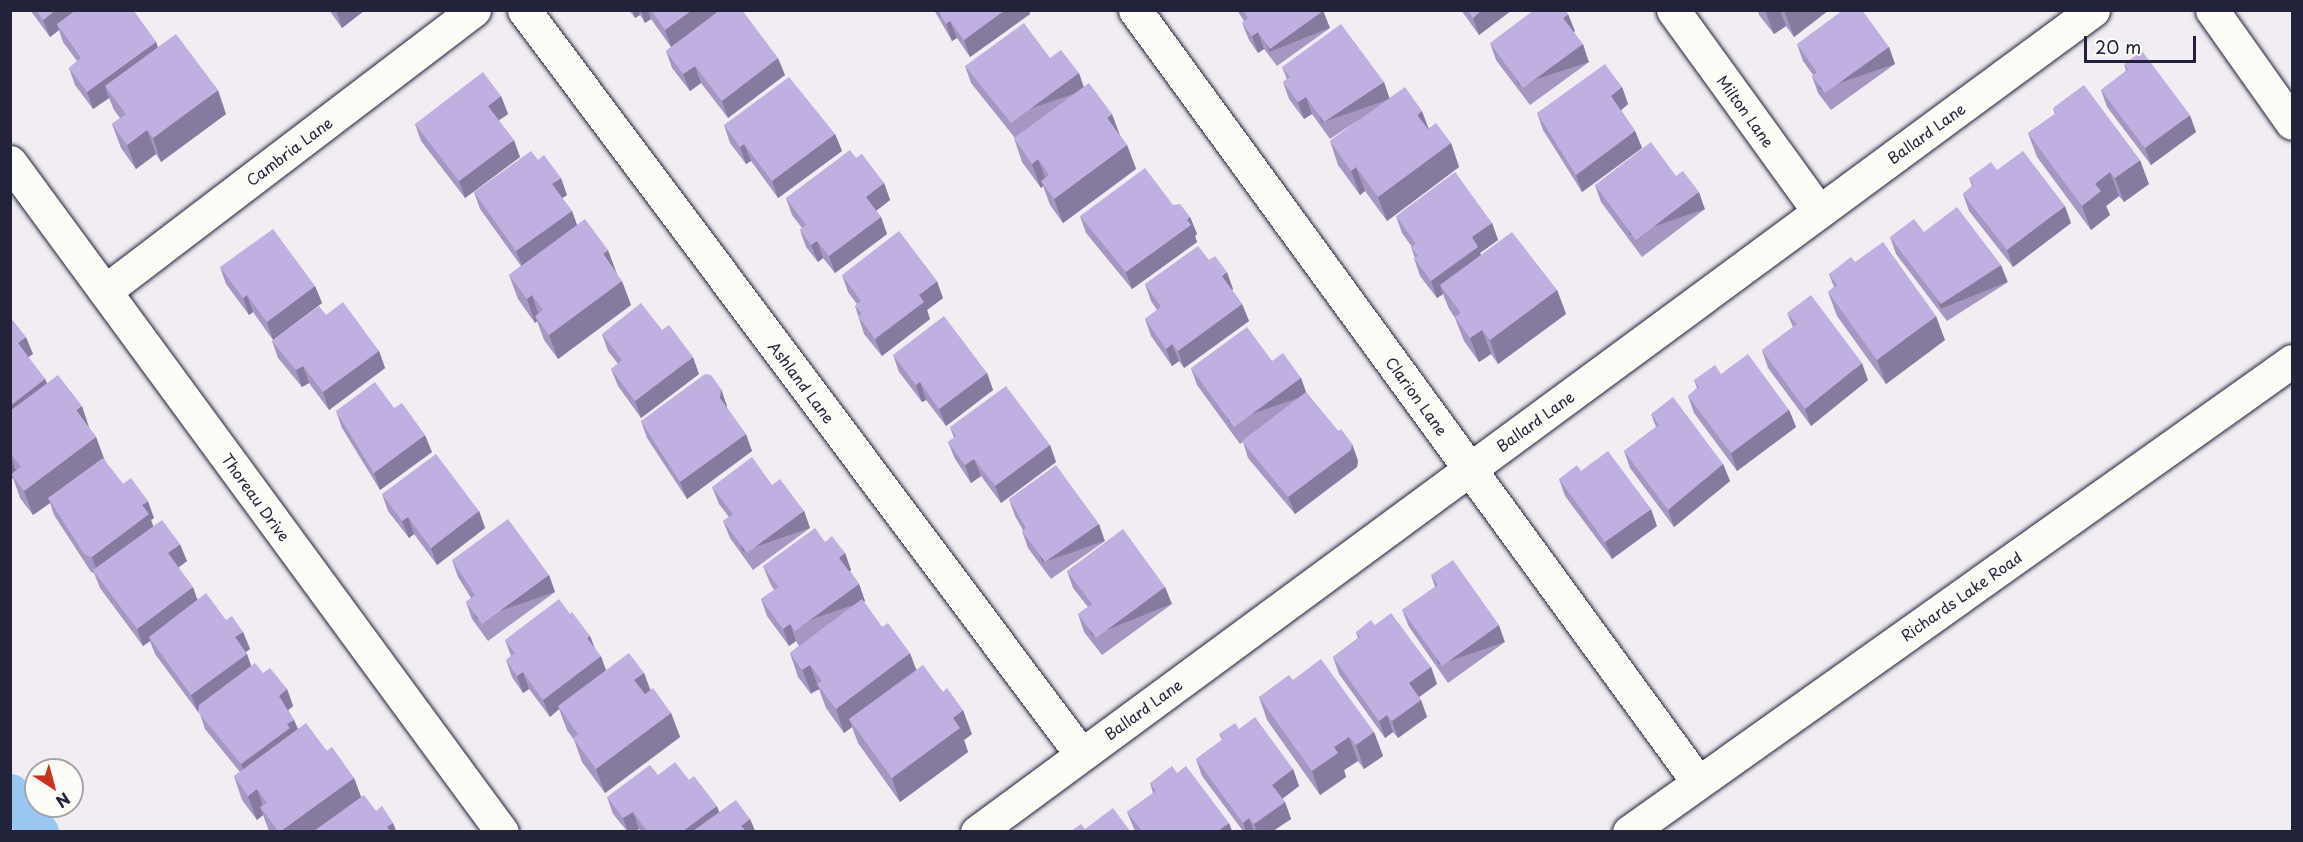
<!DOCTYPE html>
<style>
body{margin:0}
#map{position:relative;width:2303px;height:842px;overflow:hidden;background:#f1edf3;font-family:"Playpen Sans",sans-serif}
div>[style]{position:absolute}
.canal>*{height:39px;margin:-19.5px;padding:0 19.5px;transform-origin:19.5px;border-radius:19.5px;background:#99c6f3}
.roads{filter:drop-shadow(0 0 2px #22223b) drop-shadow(0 0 2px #22223b)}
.street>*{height:33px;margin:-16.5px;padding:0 16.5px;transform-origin:16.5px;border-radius:16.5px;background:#fdfcf7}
.wall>*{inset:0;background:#a597c2}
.shaded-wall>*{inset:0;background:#867b9e;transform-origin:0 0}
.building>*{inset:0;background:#c0b0e1}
span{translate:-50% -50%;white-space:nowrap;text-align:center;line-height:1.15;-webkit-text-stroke:6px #fdfcf7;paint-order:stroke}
.street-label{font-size:15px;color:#22223b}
.frame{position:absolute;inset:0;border:12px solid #22223b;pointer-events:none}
.north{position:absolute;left:24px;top:758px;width:60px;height:60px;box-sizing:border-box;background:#fdfcf7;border:2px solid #a5a5ac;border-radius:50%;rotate:144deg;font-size:16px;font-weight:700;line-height:24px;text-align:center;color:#22223b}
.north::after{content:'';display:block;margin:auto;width:21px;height:27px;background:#c8321e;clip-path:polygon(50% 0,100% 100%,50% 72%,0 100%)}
.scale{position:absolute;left:2084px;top:36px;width:112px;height:27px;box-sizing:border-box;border:3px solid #22223b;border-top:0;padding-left:8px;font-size:18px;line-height:21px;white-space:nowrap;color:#22223b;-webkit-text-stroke:4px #fdfcf7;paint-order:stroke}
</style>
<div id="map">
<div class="canal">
<i style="left:10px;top:793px;width:49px;rotate:53.4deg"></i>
</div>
<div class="roads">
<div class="street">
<i style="left:524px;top:10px;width:929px;rotate:53.18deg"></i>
<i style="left:1135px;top:10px;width:955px;rotate:53.9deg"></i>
<i style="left:1673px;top:10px;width:249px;rotate:54.1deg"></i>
<i style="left:2212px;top:10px;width:138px;rotate:54.7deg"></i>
<i style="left:10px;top:162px;width:831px;rotate:53.71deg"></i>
<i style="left:105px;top:291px;width:464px;rotate:-37.3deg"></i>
<i style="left:977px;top:832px;width:1386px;rotate:-36.37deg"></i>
<i style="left:1629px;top:832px;width:813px;rotate:-35.39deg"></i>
</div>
</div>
<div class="wall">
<i style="clip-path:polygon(30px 10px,133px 10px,156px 42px,158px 48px,226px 114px,161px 162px,156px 154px,136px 169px,121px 148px,112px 124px,120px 118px,114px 110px,109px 98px,93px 109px,75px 85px,69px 68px,77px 61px,63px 42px,59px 30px,50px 37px)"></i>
<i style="clip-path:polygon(329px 10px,365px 10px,342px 28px)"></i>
<i style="clip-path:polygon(629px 10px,742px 10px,785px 75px,728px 118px,701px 83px,690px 91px,672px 68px,666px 51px,671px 47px,651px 19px,645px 23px,640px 15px,635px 18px)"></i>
<i style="clip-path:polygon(934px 10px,1029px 10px,1030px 14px,970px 57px,957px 38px,952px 41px)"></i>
<i style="clip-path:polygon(1237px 10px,1323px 10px,1330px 28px,1277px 66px,1264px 49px,1258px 53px,1249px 40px,1242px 23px,1244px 21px)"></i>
<i style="clip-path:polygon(1461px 10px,1512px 10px,1479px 35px)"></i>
<i style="clip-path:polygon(1758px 10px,1829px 10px,1794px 37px,1786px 26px,1774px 34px,1759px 15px)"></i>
<i style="clip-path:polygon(1575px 31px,1574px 32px,1589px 62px,1530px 105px,1496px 60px,1490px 43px)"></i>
<i style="clip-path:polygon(1797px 44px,1889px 47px,1895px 64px,1831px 110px,1818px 93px,1812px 76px,1813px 75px,1803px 61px)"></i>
<i style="clip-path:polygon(1050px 58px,1084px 87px,1127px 145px,1136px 169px,1063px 223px,1050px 205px,1043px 186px,1041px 188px,1022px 162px,1014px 138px,1015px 138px,971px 83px,965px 66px)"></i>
<i style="clip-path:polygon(2124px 64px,2196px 132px,2151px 165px,2107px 107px,2101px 90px,2126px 71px)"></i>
<i style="clip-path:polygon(1282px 67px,1389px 98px,1429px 128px,1451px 143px,1459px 167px,1387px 221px,1365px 191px,1360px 195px,1338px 165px,1330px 141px,1360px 119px,1330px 139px,1312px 114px,1304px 119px,1289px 99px,1283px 82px,1287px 79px)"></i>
<i style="clip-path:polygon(1622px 87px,1628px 104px,1621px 110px,1635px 131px,1642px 148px,1582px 192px,1543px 130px,1537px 113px)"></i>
<i style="clip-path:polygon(501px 96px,508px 114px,499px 120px,520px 157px,465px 198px,421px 141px,415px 124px)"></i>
<i style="clip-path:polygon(2053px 108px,2149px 184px,2124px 202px,2119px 196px,2106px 206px,2110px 215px,2091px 230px,2037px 157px,2028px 133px,2055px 114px)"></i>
<i style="clip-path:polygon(724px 125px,835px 134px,842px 151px,778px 198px,751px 161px,746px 164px,730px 143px)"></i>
<i style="clip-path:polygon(856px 158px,884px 183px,890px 200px,876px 211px,881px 217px,887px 234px,835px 273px,823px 258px,818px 262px,806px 247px,800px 230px,802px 228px,792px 215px,786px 198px)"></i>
<i style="clip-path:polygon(538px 160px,567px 195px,562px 198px,572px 211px,577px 225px,616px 272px,631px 305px,558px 359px,544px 340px,537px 321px,535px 323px,518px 299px,509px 275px,521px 266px,480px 209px,474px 192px)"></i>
<i style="clip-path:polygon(1997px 170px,2071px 223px,2013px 267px,1969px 211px,1963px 194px,1972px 186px,1969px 178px)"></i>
<i style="clip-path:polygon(1676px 176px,1705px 209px,1642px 257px,1601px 202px,1595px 185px)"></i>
<i style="clip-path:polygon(1173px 205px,1190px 217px,1197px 234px,1195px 236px,1197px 242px,1132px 289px,1086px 233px,1080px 216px)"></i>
<i style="clip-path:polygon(1396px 216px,1492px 223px,1498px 240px,1480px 253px,1481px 255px,1557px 290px,1566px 314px,1498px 364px,1491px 354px,1479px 362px,1464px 341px,1455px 318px,1449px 309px,1443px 294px,1437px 298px,1420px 276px,1414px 258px,1415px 258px,1411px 247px,1412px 247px,1402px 233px)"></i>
<i style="clip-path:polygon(1924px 232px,2008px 282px,1947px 321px,1896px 254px,1890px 237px)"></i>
<i style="clip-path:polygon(1209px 260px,1233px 289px,1232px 290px,1242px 304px,1249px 321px,1184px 368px,1179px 361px,1172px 366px,1151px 336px,1145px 319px,1157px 310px,1151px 301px,1145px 284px)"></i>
<i style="clip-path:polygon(1855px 262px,1945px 340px,1886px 384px,1837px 316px,1828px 292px,1834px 287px,1829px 274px)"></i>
<i style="clip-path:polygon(220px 267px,315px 286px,322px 303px,273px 340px,253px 312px,249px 315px,226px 284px)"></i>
<i style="clip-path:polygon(842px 275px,943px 298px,927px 310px,930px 319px,882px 356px,864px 334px,855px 306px,857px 304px,848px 292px)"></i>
<i style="clip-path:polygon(1787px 313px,1868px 380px,1811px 426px,1768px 368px,1762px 350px,1793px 327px)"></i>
<i style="clip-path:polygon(326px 315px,379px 351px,385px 368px,329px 410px,309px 383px,302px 387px,278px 358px,272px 341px)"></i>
<i style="clip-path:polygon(10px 317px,33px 354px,28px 357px,45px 379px,47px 383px,90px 429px,96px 437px,104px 460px,123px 484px,154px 518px,151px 520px,153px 526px,187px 561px,178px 567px,198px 600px,243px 632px,250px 649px,246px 652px,251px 666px,287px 689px,293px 706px,288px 710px,294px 720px,298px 729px,327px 751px,354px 778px,361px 797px,376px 811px,393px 823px,396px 831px,269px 831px,263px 815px,257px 820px,242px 800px,234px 776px,240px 772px,205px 729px,199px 711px,198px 712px,155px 654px,150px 641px,143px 646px,100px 588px,94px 573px,91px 572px,54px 515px,50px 503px,33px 515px,20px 498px,13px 478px,10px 479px)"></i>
<i style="clip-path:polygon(662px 330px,699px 374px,641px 418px,618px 386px,611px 369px,618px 364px,608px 351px,602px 334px)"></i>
<i style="clip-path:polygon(893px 355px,987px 373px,993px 390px,946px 426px,926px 400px,922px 402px,899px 372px)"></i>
<i style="clip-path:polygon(1272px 361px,1301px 378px,1306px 392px,1338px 431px,1352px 444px,1358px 461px,1357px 467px,1295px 514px,1248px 458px,1243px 442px,1240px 444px,1197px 385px,1191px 368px)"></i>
<i style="clip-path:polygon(1721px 374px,1789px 410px,1796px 427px,1737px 471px,1694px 413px,1688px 396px,1697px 388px,1694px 380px)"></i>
<i style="clip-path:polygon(721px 389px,727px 408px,752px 451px,687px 499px,647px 438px,641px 421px)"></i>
<i style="clip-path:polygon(394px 408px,432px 452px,380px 490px,342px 428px,336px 411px)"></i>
<i style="clip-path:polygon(1651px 414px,1723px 464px,1730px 481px,1674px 527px,1630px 468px,1624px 451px,1656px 427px)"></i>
<i style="clip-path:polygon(950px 427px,1050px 445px,1056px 462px,1001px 503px,981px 476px,971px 483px,955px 459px,948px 442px,954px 438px)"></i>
<i style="clip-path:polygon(1581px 471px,1657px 526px,1612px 559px,1565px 496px,1559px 479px)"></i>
<i style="clip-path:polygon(772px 485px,804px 511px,810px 528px,753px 570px,730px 538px,723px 521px,729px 517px,719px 504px,712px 487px)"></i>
<i style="clip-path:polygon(382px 494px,479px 511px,485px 528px,437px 565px,414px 534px,409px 538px,388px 511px)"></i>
<i style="clip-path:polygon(1009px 499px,1105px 541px,1051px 579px,1028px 548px,1022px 531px,1023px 530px,1015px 516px)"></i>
<i style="clip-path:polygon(825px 542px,845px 553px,851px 570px,850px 571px,859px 584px,865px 601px,864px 602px,882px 627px,916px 669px,972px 734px,964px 740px,968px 752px,900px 802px,858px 743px,852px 727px,844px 733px,826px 708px,819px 689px,811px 694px,798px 677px,790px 653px,799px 646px,796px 641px,789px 646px,767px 616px,761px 599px,774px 590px,770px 583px,763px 566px)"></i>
<i style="clip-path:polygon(452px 560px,549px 575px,555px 592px,488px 641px,472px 619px,466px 602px,471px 598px,458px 577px)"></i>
<i style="clip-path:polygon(1067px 571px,1165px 587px,1172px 604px,1102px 655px,1084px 632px,1078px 614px,1088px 607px,1073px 588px)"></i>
<i style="clip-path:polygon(1431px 575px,1505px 642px,1448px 683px,1409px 627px,1402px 610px,1435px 587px)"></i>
<i style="clip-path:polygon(570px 614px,590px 636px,595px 648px,606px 670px,644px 673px,650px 690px,671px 713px,680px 737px,605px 793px,582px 762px,574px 740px,567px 730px,559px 709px,550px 717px,529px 689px,523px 693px,512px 677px,506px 660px,511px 656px,505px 640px)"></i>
<i style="clip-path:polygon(1375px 625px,1431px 667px,1437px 684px,1419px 697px,1421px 700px,1427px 717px,1398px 738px,1393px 732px,1385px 738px,1339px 674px,1333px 657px,1358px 638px,1356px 632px)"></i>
<i style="clip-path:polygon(1293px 680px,1374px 732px,1383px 756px,1364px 769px,1358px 761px,1344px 770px,1346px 777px,1320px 795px,1267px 720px,1259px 697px)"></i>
<i style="clip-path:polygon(1239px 729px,1293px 769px,1299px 786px,1282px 799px,1285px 802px,1291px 819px,1273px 831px,1243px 831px,1202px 776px,1196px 759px,1222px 740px,1219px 734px)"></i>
<i style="clip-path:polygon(1177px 773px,1232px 831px,1135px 831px,1127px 812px,1153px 793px,1150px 783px)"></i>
<i style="clip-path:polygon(658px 775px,689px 780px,719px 812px,750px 819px,755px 831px,641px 831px,639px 829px,635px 831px,627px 831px,613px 814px,607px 797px)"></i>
</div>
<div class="shaded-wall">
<i style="clip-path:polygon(56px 10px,86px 10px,57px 24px,59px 30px,50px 37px,43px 20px)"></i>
<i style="clip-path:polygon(336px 10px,365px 10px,342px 28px)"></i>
<i style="clip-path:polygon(633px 10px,638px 10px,640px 15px,635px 18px)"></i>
<i style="clip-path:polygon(641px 10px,648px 10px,651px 19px,645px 23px)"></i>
<i style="clip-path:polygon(692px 10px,721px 10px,671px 47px,665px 30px)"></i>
<i style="clip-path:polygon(1005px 10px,1029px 10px,1030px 14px,970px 57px,964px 40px)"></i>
<i style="clip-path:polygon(1482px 10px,1512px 10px,1479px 35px,1473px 18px)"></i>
<i style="clip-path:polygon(1765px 10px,1780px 10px,1786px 26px,1774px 34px)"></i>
<i style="clip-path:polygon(1788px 10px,1829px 10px,1794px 37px,1785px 13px)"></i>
<i style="left:1323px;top:11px;width:18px;height:65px;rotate:68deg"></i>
<i style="clip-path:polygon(1568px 14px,1575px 31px,1570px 35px,1563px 18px)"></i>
<i style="clip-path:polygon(950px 21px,957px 38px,952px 41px,946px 24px)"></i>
<i style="clip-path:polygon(1258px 32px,1264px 49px,1258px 53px,1252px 36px)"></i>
<i style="clip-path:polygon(156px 42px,162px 59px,105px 86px,109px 98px,93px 109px,87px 92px)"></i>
<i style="left:1583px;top:44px;width:19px;height:74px;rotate:72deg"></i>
<i style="left:1889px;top:47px;width:18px;height:79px;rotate:71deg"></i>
<i style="clip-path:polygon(778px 58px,785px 75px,728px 118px,722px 101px)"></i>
<i style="clip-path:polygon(695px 66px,701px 83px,690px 91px,683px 74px)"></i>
<i style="left:1079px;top:73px;width:18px;height:84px;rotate:71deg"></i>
<i style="left:1384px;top:82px;width:18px;height:72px;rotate:71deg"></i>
<i style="clip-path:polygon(1622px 87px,1628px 104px,1617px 114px,1611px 96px)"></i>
<i style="clip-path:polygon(218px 90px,226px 114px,161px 162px,153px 138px)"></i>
<i style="clip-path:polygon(501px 96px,508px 114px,495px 123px,488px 106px)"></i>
<i style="clip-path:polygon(1306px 97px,1312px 114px,1304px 119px,1298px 102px)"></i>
<i style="clip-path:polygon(1422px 111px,1431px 135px,1417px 115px)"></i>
<i style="clip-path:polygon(1112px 114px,1121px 138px,1107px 118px)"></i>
<i style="clip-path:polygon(2190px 115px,2196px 132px,2151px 165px,2145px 148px)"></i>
<i style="clip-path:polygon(147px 130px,156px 154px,136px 169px,127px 145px)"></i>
<i style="clip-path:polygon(1635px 131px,1642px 148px,1582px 192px,1576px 175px)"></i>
<i style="clip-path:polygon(835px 134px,842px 151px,778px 198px,772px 181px)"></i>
<i style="clip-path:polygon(514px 140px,520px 157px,465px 198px,459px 181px)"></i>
<i style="clip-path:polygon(1451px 143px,1459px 167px,1387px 221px,1378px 197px)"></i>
<i style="clip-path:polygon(744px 144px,751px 161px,746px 164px,740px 147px)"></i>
<i style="clip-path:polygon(1127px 145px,1136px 169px,1063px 223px,1054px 199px)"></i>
<i style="clip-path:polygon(1038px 159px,1047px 183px,1041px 181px,1043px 186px,1041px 188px,1032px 164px)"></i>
<i style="clip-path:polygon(2140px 160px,2149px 184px,2124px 202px,2115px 178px)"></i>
<i style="clip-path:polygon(1356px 167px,1365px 191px,1360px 195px,1351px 171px)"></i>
<i style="clip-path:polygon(2110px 172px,2119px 196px,2106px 206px,2110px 215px,2091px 230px,2082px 206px,2095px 184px)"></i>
<i style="clip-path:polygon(561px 178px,567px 195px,558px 201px,552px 184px)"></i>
<i style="clip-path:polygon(884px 183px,890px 200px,872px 214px,866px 197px)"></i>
<i style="left:1699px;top:192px;width:18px;height:79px;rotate:71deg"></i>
<i style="clip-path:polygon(2065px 206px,2071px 223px,2013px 267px,2007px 250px)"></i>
<i style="clip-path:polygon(572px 211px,578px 228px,523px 268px,516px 251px)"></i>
<i style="clip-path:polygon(881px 217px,887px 234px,835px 273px,829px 256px)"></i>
<i style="clip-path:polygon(1190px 217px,1197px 234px,1195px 236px,1197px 242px,1132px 289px,1126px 272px)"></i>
<i style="clip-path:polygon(1492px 223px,1498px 240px,1480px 253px,1484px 264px,1440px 285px,1443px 294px,1437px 298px,1431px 281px,1472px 237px)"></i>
<i style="clip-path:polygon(817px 241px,823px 258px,818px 262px,811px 245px)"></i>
<i style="clip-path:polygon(608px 250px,617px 274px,603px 254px)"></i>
<i style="left:2001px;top:265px;width:18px;height:72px;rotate:68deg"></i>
<i style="clip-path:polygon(1227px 272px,1233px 289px,1228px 293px,1222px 276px)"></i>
<i style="clip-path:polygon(622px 281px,631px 305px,558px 359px,549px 335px)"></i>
<i style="clip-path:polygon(937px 281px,943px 298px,927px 310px,930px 319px,882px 356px,875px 339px,919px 295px)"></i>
<i style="clip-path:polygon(315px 286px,322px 303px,273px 340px,267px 322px)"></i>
<i style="clip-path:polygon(1557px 290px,1566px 314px,1498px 364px,1490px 340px)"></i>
<i style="clip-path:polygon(247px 295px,253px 312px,249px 315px,243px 298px)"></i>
<i style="clip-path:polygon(532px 295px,540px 319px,535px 316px,537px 321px,535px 323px,527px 299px)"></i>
<i style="clip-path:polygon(1242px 304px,1249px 321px,1184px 368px,1178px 351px)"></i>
<i style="clip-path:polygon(1936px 316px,1945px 340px,1886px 384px,1877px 360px)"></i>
<i style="clip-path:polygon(1482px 330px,1491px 354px,1479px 362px,1470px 338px)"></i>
<i style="clip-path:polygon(26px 337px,33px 354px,24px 360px,18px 343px)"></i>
<i style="clip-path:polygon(1172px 344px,1179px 361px,1172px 366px,1166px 349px)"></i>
<i style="clip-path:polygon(379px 351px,385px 368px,329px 410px,323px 392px)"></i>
<i style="clip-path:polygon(693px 357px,699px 374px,641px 418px,635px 401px)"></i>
<i style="clip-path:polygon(1862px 363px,1868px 380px,1811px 426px,1805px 409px)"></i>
<i style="clip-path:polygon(303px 366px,309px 383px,302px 387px,296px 370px)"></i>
<i style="clip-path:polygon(987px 373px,993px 390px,946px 426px,939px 409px)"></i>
<i style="left:1301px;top:378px;width:18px;height:83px;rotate:71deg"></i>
<i style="clip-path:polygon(45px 379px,52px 396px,10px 428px,10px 406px)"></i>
<i style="clip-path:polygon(920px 382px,926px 400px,922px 402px,916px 385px)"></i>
<i style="clip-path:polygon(721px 389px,727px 406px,726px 415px,720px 398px)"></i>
<i style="clip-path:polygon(82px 406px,90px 430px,76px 410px)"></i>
<i style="clip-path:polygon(1789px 410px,1796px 427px,1737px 471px,1731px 453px)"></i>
<i style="clip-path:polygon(746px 434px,752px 451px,687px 499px,680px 482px)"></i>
<i style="clip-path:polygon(425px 435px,432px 452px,380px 490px,374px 473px)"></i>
<i style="clip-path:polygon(96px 437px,105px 461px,48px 498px,50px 503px,33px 515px,24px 491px)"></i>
<i style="clip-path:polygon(1352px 444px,1358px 461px,1357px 467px,1295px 514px,1288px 497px)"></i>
<i style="clip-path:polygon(1050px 445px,1056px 462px,1001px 503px,995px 486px)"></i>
<i style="clip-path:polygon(10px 455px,17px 474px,11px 474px,13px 478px,11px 479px)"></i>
<i style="clip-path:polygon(974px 459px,981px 476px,971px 483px,965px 465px)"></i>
<i style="clip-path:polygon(1723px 464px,1730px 481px,1674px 527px,1668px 510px)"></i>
<i style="clip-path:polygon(148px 501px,154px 518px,151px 520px,155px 531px,98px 574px,92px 557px,142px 505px)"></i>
<i style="clip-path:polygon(1651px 509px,1657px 526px,1612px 559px,1605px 542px)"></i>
<i style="clip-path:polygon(479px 511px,485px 528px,437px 565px,431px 548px)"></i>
<i style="left:804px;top:511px;width:18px;height:71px;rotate:71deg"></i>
<i style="clip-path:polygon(408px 517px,414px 534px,409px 538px,402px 521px)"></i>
<i style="left:1099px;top:524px;width:18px;height:66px;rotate:71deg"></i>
<i style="clip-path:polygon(180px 544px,187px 561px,174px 571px,168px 553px)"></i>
<i style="clip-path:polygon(845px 553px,851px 570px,846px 575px,839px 558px)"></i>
<i style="left:549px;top:575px;width:18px;height:83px;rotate:71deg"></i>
<i style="left:859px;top:584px;width:18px;height:79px;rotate:71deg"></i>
<i style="clip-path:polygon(193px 587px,199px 604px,149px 637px,150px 641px,143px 646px,137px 629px)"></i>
<i style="left:1165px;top:587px;width:18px;height:86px;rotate:68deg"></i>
<i style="clip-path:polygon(790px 624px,796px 641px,789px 646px,783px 629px)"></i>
<i style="left:1499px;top:625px;width:18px;height:70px;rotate:71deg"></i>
<i style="clip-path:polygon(243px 632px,250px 649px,241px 655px,235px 637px)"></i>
<i style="clip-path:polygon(590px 636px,596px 653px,587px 638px)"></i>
<i style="clip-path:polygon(910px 653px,919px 677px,849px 719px,852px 727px,844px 733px,836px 709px)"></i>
<i style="clip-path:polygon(247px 654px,253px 671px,198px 712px,191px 695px)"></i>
<i style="clip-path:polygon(601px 656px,607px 673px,558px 706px,559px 709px,550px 717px,543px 700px)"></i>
<i style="left:810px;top:665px;width:26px;height:9px;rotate:69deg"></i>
<i style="clip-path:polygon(1431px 667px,1437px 684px,1415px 700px,1409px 683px)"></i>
<i style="clip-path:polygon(523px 672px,529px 689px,523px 693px,517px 676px)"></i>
<i style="clip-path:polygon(644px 673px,653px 697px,643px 704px,634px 680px)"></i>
<i style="clip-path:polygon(287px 689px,293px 706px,285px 713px,279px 696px)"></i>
<i style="clip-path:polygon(1421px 700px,1427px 717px,1398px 738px,1392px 721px)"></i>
<i style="clip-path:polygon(963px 710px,972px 734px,964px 740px,968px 752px,900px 802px,892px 778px,953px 718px)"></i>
<i style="clip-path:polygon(671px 713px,680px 737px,605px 793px,596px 769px)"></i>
<i style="clip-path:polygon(1387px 715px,1393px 732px,1385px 738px,1379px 721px)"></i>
<i style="clip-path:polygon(294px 720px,301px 737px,248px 782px,241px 764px,287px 724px)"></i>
<i style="clip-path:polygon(1374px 732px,1383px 756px,1364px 769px,1356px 745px)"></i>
<i style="clip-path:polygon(1349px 737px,1358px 761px,1344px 770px,1346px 777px,1320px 795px,1312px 771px,1334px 747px)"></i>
<i style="clip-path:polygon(1293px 769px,1299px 786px,1278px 802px,1272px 785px)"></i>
<i style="clip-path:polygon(354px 778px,363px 802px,323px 831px,281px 831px)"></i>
<i style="clip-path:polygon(257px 789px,265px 813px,260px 807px,263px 815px,257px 820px,248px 796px)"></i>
<i style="clip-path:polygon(1285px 802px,1291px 819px,1273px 831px,1257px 831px,1254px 824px)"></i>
<i style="clip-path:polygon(717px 806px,723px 823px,713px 831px,683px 831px)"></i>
<i style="clip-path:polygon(633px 812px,639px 829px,635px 831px,628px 831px,623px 818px)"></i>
<i style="clip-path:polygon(1249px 818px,1254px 831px,1246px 831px,1243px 823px)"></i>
<i style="clip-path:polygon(750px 819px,755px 831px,743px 831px,741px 826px)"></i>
<i style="clip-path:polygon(393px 823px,396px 831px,389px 831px,387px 827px)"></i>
<i style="clip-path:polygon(1229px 823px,1232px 831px,1218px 831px)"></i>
</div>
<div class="building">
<i style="clip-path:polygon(36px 10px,56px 10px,43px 20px)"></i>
<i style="clip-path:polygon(76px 10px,133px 10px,156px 42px,87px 92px,69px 68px,81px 58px,57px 24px)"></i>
<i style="clip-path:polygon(651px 10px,692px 10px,665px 30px)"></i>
<i style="clip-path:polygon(720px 10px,742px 10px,778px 58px,722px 101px,695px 66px,683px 74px,666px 51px)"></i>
<i style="clip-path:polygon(938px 10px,1005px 10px,964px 40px,950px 21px,946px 24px)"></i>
<i style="clip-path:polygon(1243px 10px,1323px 10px,1323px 11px,1270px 49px,1258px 32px,1252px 36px,1242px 23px,1248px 18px)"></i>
<i style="clip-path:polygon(1467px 10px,1482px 10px,1473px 18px)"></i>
<i style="clip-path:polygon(1534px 10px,1566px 10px,1568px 14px,1563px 18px,1583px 44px,1523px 88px,1490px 43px)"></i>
<i style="clip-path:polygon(1843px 10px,1862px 10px,1889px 47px,1825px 93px,1812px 76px,1817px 72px,1797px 44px)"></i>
<i style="clip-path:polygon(1024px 23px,1050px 58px,1061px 50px,1079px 73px,1011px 123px,965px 66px)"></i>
<i style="clip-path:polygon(1341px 24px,1384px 82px,1324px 122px,1306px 97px,1298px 102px,1283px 82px,1290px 77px,1282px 67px)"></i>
<i style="clip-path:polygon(176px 34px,218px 90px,153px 138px,147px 130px,127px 145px,112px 124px,126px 114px,105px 86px)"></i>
<i style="clip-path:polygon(2142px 51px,2190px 115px,2145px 148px,2101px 90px,2128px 70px,2124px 64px)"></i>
<i style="clip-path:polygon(1605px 64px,1622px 87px,1611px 96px,1635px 131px,1576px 175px,1537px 113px)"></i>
<i style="clip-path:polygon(483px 72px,501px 96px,488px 106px,514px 140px,459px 181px,415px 124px)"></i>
<i style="clip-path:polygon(789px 77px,835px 134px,772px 181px,744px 144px,740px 147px,724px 125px)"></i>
<i style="clip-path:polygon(1089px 83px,1112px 114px,1107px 118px,1127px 145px,1054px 199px,1041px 181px,1049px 175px,1038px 159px,1032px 164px,1014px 138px)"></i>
<i style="clip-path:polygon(2084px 85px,2140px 160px,2115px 178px,2110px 172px,2095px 184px,2101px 191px,2082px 206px,2028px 133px,2056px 113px,2053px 108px)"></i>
<i style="clip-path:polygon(1405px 87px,1422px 111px,1417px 115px,1428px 129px,1436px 123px,1451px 143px,1378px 197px,1356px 167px,1351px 171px,1330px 141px)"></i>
<i style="clip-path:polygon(1651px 142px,1676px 176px,1683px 171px,1699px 192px,1636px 240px,1595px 185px)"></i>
<i style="clip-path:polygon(850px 150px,856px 158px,862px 154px,884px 183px,866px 197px,881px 217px,829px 256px,817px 241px,811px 245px,800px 230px,806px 225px,786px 198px)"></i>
<i style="clip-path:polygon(531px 151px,538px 160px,544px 155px,561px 178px,552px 184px,572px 211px,516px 251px,474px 192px)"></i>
<i style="clip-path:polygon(2023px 151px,2065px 206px,2007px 250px,1963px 194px,1974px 185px,1969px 178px,1991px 162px,1997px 170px)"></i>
<i style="clip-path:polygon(1145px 168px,1173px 205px,1180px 204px,1190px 217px,1187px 220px,1191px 225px,1126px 272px,1080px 216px)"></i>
<i style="clip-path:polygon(1455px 172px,1492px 223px,1472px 237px,1478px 247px,1431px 281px,1414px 258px,1418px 256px,1411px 247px,1416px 244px,1396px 216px)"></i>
<i style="clip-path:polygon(1957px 207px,2001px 265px,1941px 304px,1890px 237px,1914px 219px,1924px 232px)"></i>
<i style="clip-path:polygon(585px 219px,608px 250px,603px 254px,622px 281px,549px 335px,535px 316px,543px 310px,532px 295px,527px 299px,509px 275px)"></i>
<i style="clip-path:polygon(273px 229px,315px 286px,267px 322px,247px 295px,243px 298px,220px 267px)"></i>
<i style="clip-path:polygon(899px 231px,937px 281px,919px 295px,924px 302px,875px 339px,858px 316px,862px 314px,855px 306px,861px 301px,842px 275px)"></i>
<i style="clip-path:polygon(1512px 232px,1557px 290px,1490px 340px,1482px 330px,1470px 338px,1455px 317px,1461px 313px,1440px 285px)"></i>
<i style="clip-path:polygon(1883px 242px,1936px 316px,1877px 360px,1828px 292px,1837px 285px,1829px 274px,1851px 257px,1855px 262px)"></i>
<i style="clip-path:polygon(1198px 246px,1209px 260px,1215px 256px,1227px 272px,1222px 276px,1242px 304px,1178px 351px,1172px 344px,1166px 349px,1145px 319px,1161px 307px,1145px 284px)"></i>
<i style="clip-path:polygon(1811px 295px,1862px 363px,1805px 409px,1762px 350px,1797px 324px,1787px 313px)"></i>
<i style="clip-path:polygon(343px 302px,379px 351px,323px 392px,303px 366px,296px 370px,272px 341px,319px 306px,326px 315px)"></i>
<i style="clip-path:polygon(641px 303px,662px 330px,669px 325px,693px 357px,635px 401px,611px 369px,622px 360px,602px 334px)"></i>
<i style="clip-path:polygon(944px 316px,987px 373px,939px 409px,920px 382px,916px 385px,893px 355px)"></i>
<i style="clip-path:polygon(10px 317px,26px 337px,18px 343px,45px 379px,10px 406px)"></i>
<i style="clip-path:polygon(1247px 327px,1272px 361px,1283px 353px,1301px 378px,1234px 427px,1191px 368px)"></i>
<i style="clip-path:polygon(1748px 354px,1789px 410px,1731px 453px,1688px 396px,1699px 387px,1694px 380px,1715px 365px,1721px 374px)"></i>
<i style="clip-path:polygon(705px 374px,711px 375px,721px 389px,720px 398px,746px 434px,680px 482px,641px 421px)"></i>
<i style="clip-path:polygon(58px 375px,82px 406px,76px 410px,96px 437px,24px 491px,11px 474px,21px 467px,10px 453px,10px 411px)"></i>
<i style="clip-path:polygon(375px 382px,394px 408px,402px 403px,425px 435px,374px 473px,336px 411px)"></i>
<i style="clip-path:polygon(1006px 386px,1050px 445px,995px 486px,974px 459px,965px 465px,948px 442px,956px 436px,950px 427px)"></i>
<i style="clip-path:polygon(1306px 392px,1338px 431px,1341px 429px,1352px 444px,1351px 450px,1288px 497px,1242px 441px)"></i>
<i style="clip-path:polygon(1673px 397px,1723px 464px,1668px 510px,1624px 451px,1659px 425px,1651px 414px)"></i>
<i style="clip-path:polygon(1608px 451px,1651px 509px,1605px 542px,1559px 479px,1577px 465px,1581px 471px)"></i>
<i style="clip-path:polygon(436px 454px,479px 511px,431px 548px,408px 517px,402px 521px,382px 494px)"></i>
<i style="clip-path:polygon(752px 457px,772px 485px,780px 479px,804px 511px,747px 553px,723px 521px,733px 514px,712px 487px)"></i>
<i style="clip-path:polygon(103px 458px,123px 484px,131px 478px,148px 501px,142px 505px,149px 514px,92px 557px,85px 555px,48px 498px)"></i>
<i style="clip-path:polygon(1056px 465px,1099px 524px,1045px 562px,1022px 531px,1026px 528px,1009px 499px)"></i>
<i style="clip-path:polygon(508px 519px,549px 575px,482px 624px,466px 602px,475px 595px,452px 560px)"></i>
<i style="clip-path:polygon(162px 520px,180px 544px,168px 553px,193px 587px,137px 629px,93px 570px)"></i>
<i style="clip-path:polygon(815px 528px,825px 542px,832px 536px,845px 553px,839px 558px,859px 584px,795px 631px,790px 624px,783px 629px,761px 599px,778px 587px,763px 566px)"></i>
<i style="clip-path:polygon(1123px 529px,1165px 587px,1096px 638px,1078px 614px,1092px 604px,1067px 571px)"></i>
<i style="clip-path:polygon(1453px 560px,1499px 625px,1442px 666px,1402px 610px,1438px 585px,1431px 575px)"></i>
<i style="clip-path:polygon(206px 593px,226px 620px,232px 616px,243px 632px,235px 637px,247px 654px,191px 695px,149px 637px)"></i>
<i style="clip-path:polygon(559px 599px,570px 614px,572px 612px,590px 636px,587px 638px,601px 656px,543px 700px,523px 672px,517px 676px,506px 660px,515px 653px,505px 640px)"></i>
<i style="clip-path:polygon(862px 599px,882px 627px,888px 623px,910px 653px,836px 709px,817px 684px,822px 681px,810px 665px,802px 670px,790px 653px)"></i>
<i style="clip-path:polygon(1391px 613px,1431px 667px,1409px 683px,1421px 700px,1392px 721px,1387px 715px,1379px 721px,1333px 657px,1360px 637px,1356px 632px,1371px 620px,1375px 625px)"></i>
<i style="clip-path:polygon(629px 653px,644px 673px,634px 680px,645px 694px,653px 688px,671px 713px,596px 769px,573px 738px,578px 734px,558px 706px)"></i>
<i style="clip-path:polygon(1321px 659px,1374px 732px,1356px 745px,1349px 737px,1334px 747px,1338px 753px,1312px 771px,1259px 697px,1289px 675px,1293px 680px)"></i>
<i style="clip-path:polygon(255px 663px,263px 673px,270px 668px,287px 689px,279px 696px,294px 720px,287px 724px,290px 728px,241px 764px,198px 712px,199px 705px)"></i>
<i style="clip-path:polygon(923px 665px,943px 692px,947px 688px,963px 710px,953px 718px,960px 728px,892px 778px,849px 719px)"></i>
<i style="clip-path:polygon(1255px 717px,1293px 769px,1272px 785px,1285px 802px,1254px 824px,1249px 818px,1243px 823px,1196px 759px,1223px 739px,1219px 734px,1235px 723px,1239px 729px)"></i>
<i style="clip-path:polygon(306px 723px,327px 751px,332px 747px,354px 778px,281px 831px,278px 831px,260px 807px,267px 803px,257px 789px,248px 796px,234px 776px)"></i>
<i style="clip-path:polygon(675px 762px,689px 780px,694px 776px,717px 806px,683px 831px,647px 831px,633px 812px,623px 818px,607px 797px,650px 765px,658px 775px)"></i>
<i style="clip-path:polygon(1172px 766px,1177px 773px,1186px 766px,1229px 823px,1218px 831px,1142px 831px,1127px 812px,1156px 791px,1150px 783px)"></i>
<i style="clip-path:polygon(364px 795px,376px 811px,382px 806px,393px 823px,387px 827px,390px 831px,314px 831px)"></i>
<i style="clip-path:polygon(736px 800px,750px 819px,741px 826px,746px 831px,693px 831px)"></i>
<i style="clip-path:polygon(1113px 808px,1130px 831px,1071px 831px,1081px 824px,1085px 829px)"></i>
</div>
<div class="street-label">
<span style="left:1746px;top:111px;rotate:54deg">Milton Lane</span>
<span style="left:1926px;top:133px;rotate:-36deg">Ballard Lane</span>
<span style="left:289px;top:151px;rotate:-37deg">Cambria Lane</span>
<span style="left:802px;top:382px;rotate:53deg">Ashland Lane</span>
<span style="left:1417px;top:396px;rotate:54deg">Clarion Lane</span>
<span style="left:1535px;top:421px;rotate:-36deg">Ballard Lane</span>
<span style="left:256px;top:497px;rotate:54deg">Thoreau Drive</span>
<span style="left:1961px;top:596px;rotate:-35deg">Richards Lake Road</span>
<span style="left:1143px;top:709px;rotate:-36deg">Ballard Lane</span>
</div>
<div class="frame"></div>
<div class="north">N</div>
<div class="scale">20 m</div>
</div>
